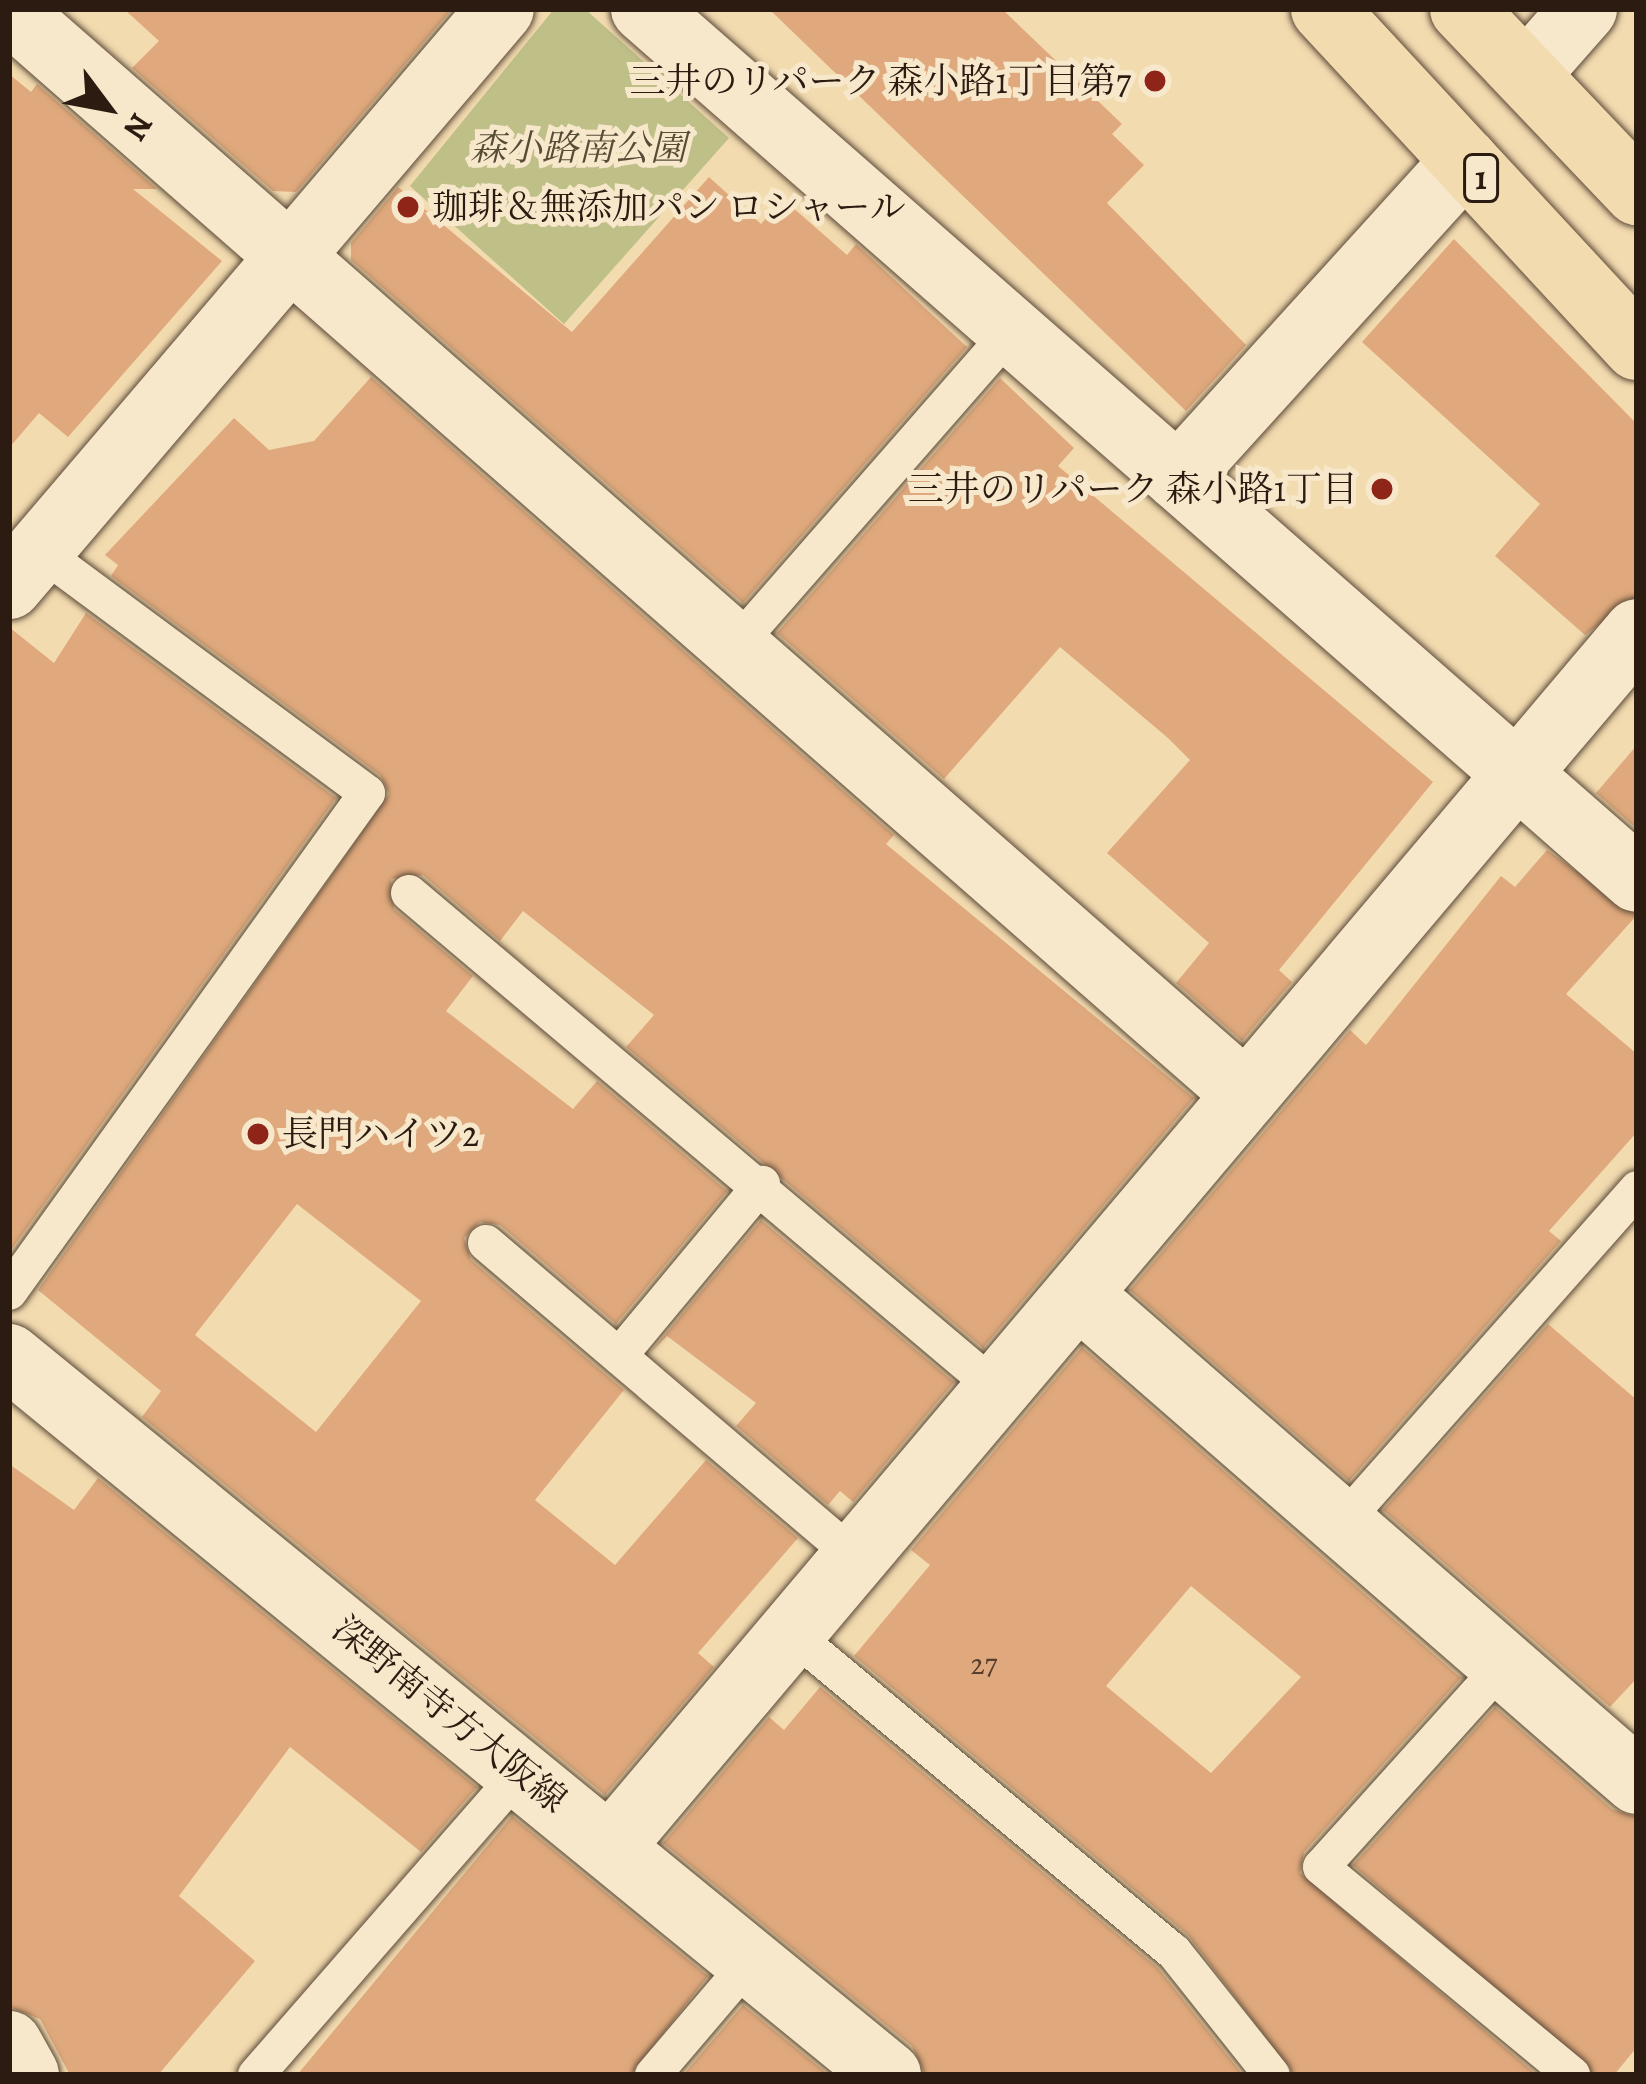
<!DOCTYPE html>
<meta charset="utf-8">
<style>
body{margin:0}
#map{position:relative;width:1646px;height:2084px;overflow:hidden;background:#f3dbb0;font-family:Alegreya,"Noto Serif JP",serif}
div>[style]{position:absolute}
.green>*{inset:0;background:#bfbf88}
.building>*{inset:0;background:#e0a97d}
.roads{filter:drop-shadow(0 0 3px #5d4b39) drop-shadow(0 0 3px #5d4b39)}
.lane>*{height:36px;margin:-18px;padding:0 18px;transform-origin:18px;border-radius:18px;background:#f7e8cc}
.street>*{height:66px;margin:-33px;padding:0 33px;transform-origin:33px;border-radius:33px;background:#f7e8cc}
.secondary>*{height:66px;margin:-33px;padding:0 33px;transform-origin:33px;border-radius:33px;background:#f7e8cc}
.highway>*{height:66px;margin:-33px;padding:0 33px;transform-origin:33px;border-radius:33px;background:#f3dbb0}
.dots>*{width:33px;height:33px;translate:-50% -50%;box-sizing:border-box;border:6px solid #f7e8cc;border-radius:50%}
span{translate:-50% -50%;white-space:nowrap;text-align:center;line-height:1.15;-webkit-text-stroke:10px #f7e8cc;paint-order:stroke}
.number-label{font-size:30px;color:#583e2c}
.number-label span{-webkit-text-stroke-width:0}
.shield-label span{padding:3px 9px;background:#f7e8cc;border:3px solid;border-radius:9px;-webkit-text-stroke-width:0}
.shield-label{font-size:33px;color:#2b1b11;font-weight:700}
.poi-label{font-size:36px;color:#2b1b11}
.right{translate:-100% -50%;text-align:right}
.left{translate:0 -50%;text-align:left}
.park-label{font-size:36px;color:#574c35;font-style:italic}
.street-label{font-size:36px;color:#2b1b11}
.frame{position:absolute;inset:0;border:12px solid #2b1b11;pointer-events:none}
.north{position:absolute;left:48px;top:48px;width:120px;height:120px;-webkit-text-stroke:9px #f7e8cc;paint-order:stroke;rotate:122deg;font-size:33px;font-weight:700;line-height:48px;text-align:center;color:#2b1b11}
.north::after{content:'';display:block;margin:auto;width:42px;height:54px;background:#2b1b11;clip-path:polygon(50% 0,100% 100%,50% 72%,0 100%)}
</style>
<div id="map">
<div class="green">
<i style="clip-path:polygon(554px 9px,585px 9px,729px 138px,564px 324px,410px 186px)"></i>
</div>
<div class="building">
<i style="clip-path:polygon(124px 9px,452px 9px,296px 192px,273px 191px,132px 68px,159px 41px)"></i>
<i style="clip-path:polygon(769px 9px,1002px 9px,1122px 124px,1112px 134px,1144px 165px,1107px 203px,1246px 345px,1186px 411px)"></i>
<i style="clip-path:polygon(9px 74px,31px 92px,37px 84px,157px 189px,133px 189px,222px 261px,68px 437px,39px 413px,9px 448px)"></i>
<i style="clip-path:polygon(709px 177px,761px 224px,783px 199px,847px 255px,856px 244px,967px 347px,743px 603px,351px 260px,351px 243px,398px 187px,572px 332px)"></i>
<i style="clip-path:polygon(1454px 239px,1637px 424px,1637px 596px,1585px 635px,1495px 556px,1540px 504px,1362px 342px)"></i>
<i style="clip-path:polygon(evenodd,371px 377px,894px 835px,886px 844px,1194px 1098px,983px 1348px,626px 1047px,654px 1015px,523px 911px,500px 941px,423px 875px,391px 879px,394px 909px,473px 976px,446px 1011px,573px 1109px,597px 1081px,727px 1191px,616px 1324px,500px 1225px,480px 1222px,464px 1238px,471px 1260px,624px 1390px,535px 1500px,615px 1565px,706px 1460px,798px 1538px,698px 1653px,714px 1667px,605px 1795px,142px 1417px,161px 1391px,38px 1290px,389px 794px,380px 775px,111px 576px,118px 565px,105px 555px,234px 418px,269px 450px,314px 441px,371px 377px,297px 1204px,421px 1301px,316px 1432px,195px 1335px,297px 1204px)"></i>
<i style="clip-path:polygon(1000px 378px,1074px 448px,1058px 466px,1433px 782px,1279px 970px,1292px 982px,1242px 1041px,1176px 983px,1209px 943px,1107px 853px,1190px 760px,1168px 738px,1060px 647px,944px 779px,777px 633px)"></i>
<i style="clip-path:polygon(86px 613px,336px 798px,9px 1253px,9px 627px,54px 663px)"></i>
<i style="clip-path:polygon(1637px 745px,1637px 829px,1596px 793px)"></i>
<i style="clip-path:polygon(1547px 850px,1637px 915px,1566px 994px,1637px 1054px,1637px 1132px,1549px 1231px,1561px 1241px,1349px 1481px,1130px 1290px,1350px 1030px,1366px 1045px,1501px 876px,1515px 887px)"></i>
<i style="clip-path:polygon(761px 1220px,954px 1382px,853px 1502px,840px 1491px,828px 1505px,736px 1426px,756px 1403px,667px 1336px,650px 1353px)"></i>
<i style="clip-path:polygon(1548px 1324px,1637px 1400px,1637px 1678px,1610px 1707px,1383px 1510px)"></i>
<i style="clip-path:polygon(evenodd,1082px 1347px,1461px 1678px,1304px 1852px,1300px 1873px,1537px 2075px,1294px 2075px,1188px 1935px,854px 1656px,930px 1565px,911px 1550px,1082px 1347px,1191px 1586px,1301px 1677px,1211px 1773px,1106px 1686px,1191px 1586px)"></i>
<i style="clip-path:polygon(9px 1464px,74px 1510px,98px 1478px,477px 1787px,421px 1852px,290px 1747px,179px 1896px,255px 1961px,158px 2075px,70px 2075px,40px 2019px,9px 2007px)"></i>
<i style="clip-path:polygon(820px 1687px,1158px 1968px,1243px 2075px,925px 2075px,912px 2046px,663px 1843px,769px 1717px,784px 1730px)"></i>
<i style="clip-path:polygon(1495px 1707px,1612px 1809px,1637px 1817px,1637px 2047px,1614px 2075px,1594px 2075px,1353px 1865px)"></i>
<i style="clip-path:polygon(512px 1816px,708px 1976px,631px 2075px,297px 2075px)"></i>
<i style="clip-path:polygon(743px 2005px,829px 2075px,683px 2075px)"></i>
</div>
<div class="roads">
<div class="lane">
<i style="left:737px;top:644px;width:416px;rotate:-48.8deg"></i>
<i style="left:409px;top:893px;width:771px;rotate:40.16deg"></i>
<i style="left:486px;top:1243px;width:487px;rotate:40.4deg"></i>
<i style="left:9px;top:1292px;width:614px;rotate:-54.34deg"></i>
<i style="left:367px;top:793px;width:407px;rotate:-143.5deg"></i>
<i style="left:619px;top:1356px;width:224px;rotate:-50.3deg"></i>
<i style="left:1342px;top:1523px;width:446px;rotate:-48.5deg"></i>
<i style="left:792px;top:1634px;width:497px;rotate:39.8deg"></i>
<i style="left:1174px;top:1952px;width:157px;rotate:51.5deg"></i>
<i style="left:1504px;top:1664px;width:273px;rotate:132deg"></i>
<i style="left:1321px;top:1867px;width:326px;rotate:39.6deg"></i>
<i style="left:256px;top:2075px;width:402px;rotate:-48.9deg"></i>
<i style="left:653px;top:2075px;width:151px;rotate:-49.6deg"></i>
</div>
<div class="street">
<i style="left:644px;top:9px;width:1320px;rotate:41.22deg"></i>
<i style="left:9px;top:10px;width:1645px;rotate:41.23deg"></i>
<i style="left:1526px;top:75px;width:88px;rotate:-48.7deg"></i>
<i style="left:1178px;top:477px;width:427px;rotate:-47.8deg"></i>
<i style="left:9px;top:586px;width:758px;rotate:-49.55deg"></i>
<i style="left:1079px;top:1295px;width:740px;rotate:41.05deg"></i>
<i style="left:612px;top:1845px;width:1588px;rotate:-49.8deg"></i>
<i style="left:9px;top:2044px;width:35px;rotate:61deg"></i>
</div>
<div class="secondary">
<i style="left:9px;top:1357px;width:1135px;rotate:39.24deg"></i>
</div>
<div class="highway">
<i style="left:1324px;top:9px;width:461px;rotate:47.2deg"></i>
<i style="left:1463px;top:9px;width:253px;rotate:46.4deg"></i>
</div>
</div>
<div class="dots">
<i style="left:1155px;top:81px;background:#8f2418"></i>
<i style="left:408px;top:207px;background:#8f2418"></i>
<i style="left:1382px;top:489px;background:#8f2418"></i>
<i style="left:258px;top:1134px;background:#8f2418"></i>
</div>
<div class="number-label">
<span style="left:984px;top:1664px">27</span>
</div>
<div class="shield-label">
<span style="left:1481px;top:178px">1</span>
</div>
<div class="poi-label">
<span class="right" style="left:1131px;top:81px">三井のリパーク 森小路1丁目第7</span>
<span class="left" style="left:432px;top:207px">珈琲＆無添加パン ロシャール</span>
<span class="right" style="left:1358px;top:489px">三井のリパーク 森小路1丁目</span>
<span class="left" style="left:282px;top:1134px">長門ハイツ2</span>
</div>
<div class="park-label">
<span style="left:578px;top:148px">森小路南公園</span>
</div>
<div class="street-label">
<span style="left:450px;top:1714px;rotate:39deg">深野南寺方大阪線</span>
</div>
<div class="frame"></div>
<div class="north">N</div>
</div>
